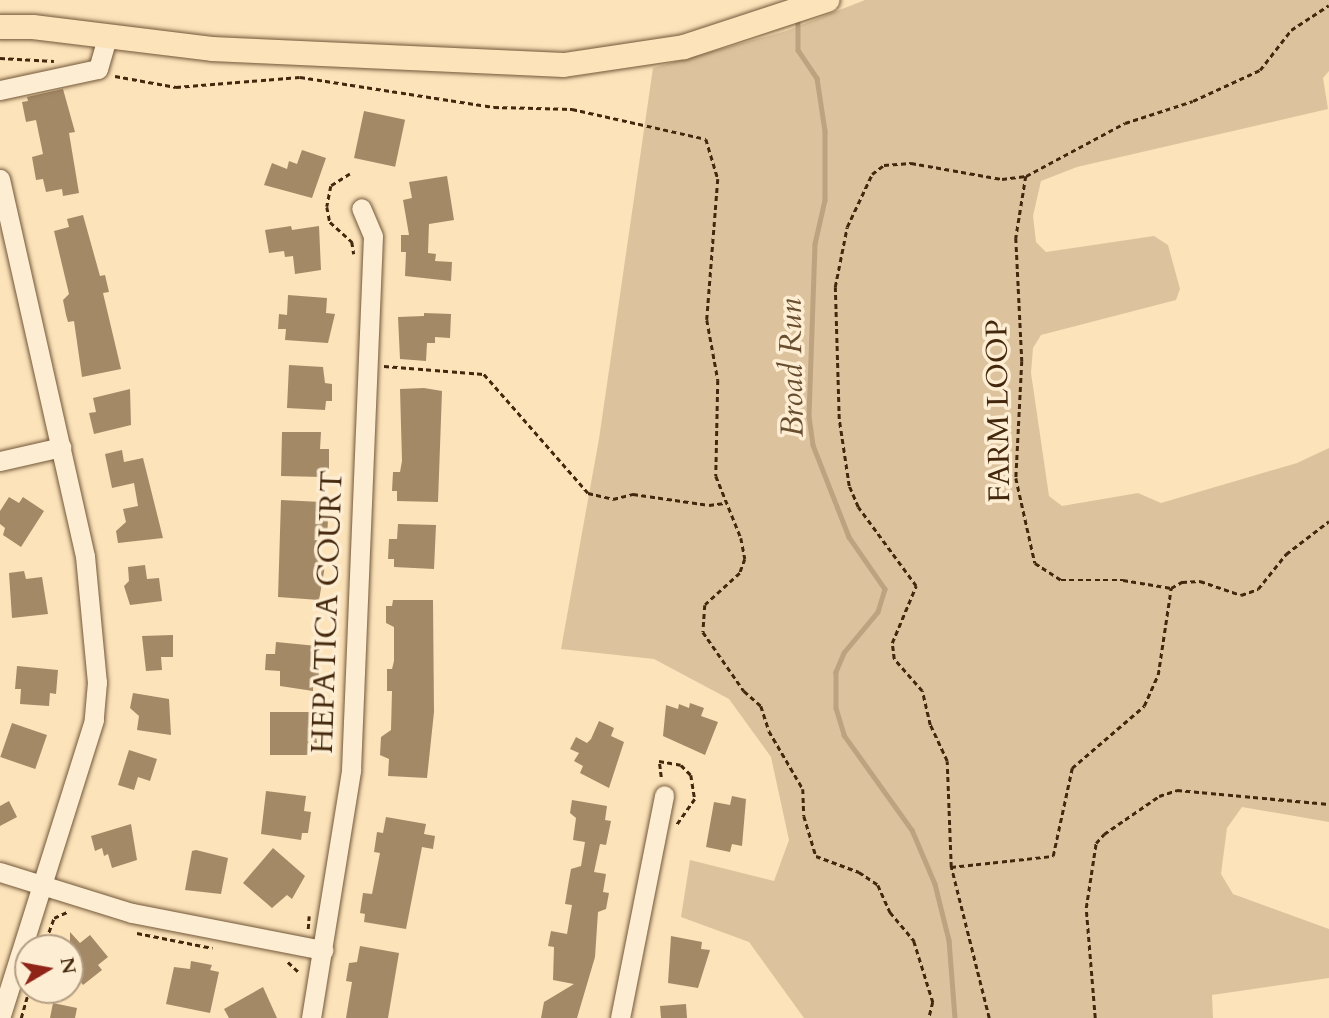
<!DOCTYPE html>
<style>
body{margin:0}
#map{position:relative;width:1329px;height:1018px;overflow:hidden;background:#fce3ba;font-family:Cardo,serif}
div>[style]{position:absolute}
.green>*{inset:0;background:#ddc39d}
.stream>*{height:4.5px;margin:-2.25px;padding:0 2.25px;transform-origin:2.25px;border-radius:2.25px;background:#bda37f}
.building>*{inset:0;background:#a48967;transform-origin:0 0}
.path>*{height:2.5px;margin-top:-1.25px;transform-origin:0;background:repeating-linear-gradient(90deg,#44280d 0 5px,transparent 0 8.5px)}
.roads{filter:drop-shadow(0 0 2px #725738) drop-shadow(0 0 2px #725738)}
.minor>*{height:19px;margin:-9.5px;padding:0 9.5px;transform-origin:9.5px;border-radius:9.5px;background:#fdedd2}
.major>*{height:24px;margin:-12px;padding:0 12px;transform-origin:12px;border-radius:12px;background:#fce3ba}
span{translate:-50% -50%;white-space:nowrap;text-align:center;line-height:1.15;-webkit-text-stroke:7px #fdedd2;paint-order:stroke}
.street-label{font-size:30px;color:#44280d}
.water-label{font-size:32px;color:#684d2f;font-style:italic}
.north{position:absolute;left:14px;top:934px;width:70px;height:70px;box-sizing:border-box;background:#fdedd2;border:2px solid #b39e83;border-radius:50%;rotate:80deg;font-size:19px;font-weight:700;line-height:28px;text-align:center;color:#44280d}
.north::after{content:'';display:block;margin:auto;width:24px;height:32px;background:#8f2418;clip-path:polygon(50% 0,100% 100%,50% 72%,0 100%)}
</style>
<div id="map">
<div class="green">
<i style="clip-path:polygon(865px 0,1329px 0,1329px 71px,1323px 78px,1328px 109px,1077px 167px,1041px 181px,1033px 216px,1036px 242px,1046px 252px,1154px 236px,1168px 245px,1180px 289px,1176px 300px,1041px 335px,1033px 348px,1031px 373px,1049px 496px,1062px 506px,1138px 493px,1161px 503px,1297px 463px,1329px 448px,1329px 822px,1242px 807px,1227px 828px,1221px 874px,1233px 894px,1329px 929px,1329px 978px,1212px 995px,1213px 1018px,804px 1018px,749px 942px,681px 917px,690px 860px,774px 881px,789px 840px,771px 757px,729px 699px,654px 659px,561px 649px,599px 439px,653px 68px,786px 31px)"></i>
</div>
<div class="stream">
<i style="left:798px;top:18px;width:32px;rotate:90deg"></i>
<i style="left:798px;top:50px;width:34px;rotate:56deg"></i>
<i style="left:817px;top:78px;width:54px;rotate:81.4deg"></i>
<i style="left:825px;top:131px;width:69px;rotate:90deg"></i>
<i style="left:825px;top:200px;width:45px;rotate:102.8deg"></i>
<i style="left:815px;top:244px;width:172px;rotate:92deg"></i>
<i style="left:809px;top:416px;width:29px;rotate:82deg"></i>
<i style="left:813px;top:445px;width:99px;rotate:68.6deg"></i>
<i style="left:849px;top:537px;width:63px;rotate:55.3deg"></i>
<i style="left:885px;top:589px;width:24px;rotate:107deg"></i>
<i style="left:878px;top:612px;width:53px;rotate:129.7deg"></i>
<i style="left:844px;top:653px;width:21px;rotate:113deg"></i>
<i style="left:836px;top:672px;width:36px;rotate:90deg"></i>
<i style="left:836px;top:708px;width:28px;rotate:73deg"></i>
<i style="left:844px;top:735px;width:117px;rotate:54.4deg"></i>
<i style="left:912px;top:830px;width:59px;rotate:66.9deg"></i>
<i style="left:935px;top:884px;width:58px;rotate:76deg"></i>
<i style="left:949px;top:940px;width:78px;rotate:85.6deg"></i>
</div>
<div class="building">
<i style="clip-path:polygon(63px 89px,75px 132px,69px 133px,79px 193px,63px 196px,62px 189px,46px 192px,43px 179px,36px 180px,32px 157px,43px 154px,36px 120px,26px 122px,22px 102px,28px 101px,27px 97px)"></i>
<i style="left:364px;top:111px;width:42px;height:48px;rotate:12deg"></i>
<i style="clip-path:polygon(302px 150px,326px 158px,312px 198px,264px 185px,272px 163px,287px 169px,289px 161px,297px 164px)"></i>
<i style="clip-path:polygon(447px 176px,454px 220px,429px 224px,428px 253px,436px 254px,435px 261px,452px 262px,451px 281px,405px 276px,406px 252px,401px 252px,401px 235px,409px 235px,403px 200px,412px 198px,409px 182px)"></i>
<i style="clip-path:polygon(83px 215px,100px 276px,105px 275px,109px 292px,103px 293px,121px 369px,82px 377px,74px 321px,68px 322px,66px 315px,63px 300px,69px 294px,54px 231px,69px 227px,67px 219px)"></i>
<i style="clip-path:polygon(291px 226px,292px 230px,319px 226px,321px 270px,295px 274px,293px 256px,285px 257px,284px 251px,269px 253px,265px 230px)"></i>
<i style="clip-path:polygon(288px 295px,327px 298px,326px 313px,335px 314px,328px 343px,285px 340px,286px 329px,278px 329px,279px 314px,287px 315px)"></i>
<i style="clip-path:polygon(424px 313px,451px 314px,450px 338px,435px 337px,435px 343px,427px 343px,426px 361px,400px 359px,398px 317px,424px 316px)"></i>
<i style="clip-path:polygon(289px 365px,323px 367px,325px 383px,332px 384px,332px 401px,326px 401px,325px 410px,287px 408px)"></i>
<i style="clip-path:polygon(424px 388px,442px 391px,438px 502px,397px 501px,397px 491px,392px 491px,393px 472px,400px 472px,402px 461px,400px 389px)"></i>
<i style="clip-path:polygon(130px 389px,131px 425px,94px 434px,89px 413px,96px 412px,93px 398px)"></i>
<i style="clip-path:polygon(282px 432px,321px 432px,320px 449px,329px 449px,329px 469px,322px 469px,322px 477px,281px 476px)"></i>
<i style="clip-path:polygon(122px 450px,124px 462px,143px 458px,163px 538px,118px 543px,116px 531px,126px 522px,123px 509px,138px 506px,134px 483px,112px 488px,105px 454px)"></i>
<i style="clip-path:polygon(9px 497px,19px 503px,23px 497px,44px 511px,21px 547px,3px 535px,5px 528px,0 524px,0 511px)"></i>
<i style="clip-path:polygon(281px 500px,321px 502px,320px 518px,328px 519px,327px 538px,322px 537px,320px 566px,325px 566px,319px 600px,278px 597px)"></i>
<i style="clip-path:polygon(398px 524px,436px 525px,434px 569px,394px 567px,394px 559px,388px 559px,389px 539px,397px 539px)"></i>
<i style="clip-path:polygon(145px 565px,147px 579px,159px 578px,162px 601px,130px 605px,124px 586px,129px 581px,128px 567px)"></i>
<i style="clip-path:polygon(24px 571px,26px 579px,42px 577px,48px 614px,12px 618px,9px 573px)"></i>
<i style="clip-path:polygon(393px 600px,433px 600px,434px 712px,427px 778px,388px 776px,389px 759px,380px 755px,381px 737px,391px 730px,392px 691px,387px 691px,387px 669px,392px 669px,394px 661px,394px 627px,386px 623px,386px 606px,392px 606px)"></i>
<i style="clip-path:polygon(173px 635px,173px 657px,161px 657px,162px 670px,146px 671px,142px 636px)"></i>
<i style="clip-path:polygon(276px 642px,317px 646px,320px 687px,313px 686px,313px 691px,280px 686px,280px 671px,265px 670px,266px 654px,275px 654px)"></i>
<i style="clip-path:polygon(17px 666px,58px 670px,56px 694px,50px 693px,49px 706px,20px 704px,21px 689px,15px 689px)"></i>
<i style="clip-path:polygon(133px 693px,169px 699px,171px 735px,137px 730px,139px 716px,130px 708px)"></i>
<i style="clip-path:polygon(690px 703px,704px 708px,701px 716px,718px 722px,705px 755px,663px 736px,666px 705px,678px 709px,679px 704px,689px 708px)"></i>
<i style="clip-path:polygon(270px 712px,313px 712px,317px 743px,310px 743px,310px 755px,270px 755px)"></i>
<i style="clip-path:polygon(599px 721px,614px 728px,611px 736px,624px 742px,609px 788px,580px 773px,583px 766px,574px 761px,579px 753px,570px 749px,576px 737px,587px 743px,591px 739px)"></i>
<i style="left:12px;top:723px;width:37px;height:36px;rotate:19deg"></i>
<i style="clip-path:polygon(129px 750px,157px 759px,150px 781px,138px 777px,134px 790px,118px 785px)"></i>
<i style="clip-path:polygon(266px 791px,306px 796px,304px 811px,311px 812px,308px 833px,302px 833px,301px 840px,261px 834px)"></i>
<i style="clip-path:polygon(732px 796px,746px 799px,742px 846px,732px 844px,730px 852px,706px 847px,714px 802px,730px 805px)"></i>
<i style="clip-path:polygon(572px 800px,607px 806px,605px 820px,611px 821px,606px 845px,600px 844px,594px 872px,606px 874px,603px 892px,609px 893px,606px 909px,598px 912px,595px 957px,577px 1018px,541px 1018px,544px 1002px,574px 984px,553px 980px,554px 947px,548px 946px,551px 931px,567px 934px,572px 905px,565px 904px,569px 880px,571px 869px,581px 866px,585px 842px,573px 840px,576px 818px,570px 813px)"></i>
<i style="clip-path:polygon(9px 801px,17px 817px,0 826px,0 806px)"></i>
<i style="clip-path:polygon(386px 817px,426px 824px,424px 834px,435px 836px,433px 849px,422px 847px,406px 929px,364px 922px,365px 914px,360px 913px,363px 893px,372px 894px,380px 853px,374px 852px,377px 832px,383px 833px)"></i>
<i style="clip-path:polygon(131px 824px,137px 860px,112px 868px,108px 854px,104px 856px,102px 848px,95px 851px,91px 836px)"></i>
<i style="clip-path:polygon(273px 848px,305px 876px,292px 899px,287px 895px,272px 908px,243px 883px)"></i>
<i style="clip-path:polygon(196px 850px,228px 858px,221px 894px,185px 890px,192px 851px)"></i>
<i style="clip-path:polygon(70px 932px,80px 943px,90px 935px,108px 957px,98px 965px,102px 970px,83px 985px,70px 968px)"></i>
<i style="clip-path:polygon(671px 936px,702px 942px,701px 949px,710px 950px,698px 988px,668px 983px)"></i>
<i style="clip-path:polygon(360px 946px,399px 953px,388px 1018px,346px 1018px,352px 982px,346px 981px,349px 963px,357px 962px)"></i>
<i style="clip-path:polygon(191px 961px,212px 965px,210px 970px,219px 972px,210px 1013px,166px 1004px,174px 967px,190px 969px)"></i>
<i style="clip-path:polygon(263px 987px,277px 1018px,229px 1018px,224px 1009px)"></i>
<i style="clip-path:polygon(53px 1003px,77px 1008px,75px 1018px,50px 1018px)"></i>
<i style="clip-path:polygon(686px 1004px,687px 1018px,661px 1018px,660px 1006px)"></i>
</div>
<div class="path">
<i style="left:0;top:58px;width:54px;rotate:3.2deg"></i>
<i style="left:115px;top:76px;width:62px;rotate:10.2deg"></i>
<i style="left:176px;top:87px;width:124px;rotate:-4.6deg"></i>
<i style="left:300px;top:77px;width:196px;rotate:8.8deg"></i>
<i style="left:494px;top:107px;width:78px;rotate:1.5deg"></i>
<i style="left:572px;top:109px;width:137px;rotate:12.6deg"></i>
<i style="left:706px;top:139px;width:42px;rotate:73.3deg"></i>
<i style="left:718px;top:179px;width:141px;rotate:94.5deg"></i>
<i style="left:707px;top:320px;width:61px;rotate:79.6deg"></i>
<i style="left:718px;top:380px;width:96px;rotate:91.2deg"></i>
<i style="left:716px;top:476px;width:67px;rotate:68deg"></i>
<i style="left:741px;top:538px;width:21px;rotate:79deg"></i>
<i style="left:745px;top:559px;width:15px;rotate:110deg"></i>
<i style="left:740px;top:573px;width:47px;rotate:137.6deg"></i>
<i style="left:705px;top:605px;width:27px;rotate:94deg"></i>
<i style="left:703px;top:632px;width:72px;rotate:55.2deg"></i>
<i style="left:744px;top:691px;width:23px;rotate:41deg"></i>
<i style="left:761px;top:706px;width:26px;rotate:72deg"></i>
<i style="left:769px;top:731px;width:67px;rotate:59.6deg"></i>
<i style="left:803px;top:789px;width:27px;rotate:88deg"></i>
<i style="left:804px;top:816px;width:42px;rotate:73.3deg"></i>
<i style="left:816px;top:856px;width:46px;rotate:20.4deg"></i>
<i style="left:859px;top:872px;width:23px;rotate:34deg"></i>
<i style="left:878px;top:885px;width:30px;rotate:66deg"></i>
<i style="left:890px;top:912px;width:38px;rotate:50deg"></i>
<i style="left:914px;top:941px;width:64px;rotate:72.7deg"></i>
<i style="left:933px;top:1002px;width:16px;rotate:104deg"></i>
<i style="left:350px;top:174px;width:22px;rotate:148deg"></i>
<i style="left:331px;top:186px;width:21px;rotate:101deg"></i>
<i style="left:327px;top:207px;width:15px;rotate:79deg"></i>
<i style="left:330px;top:222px;width:30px;rotate:42deg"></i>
<i style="left:352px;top:242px;width:12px;rotate:81deg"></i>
<i style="left:1026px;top:176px;width:63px;rotate:99.2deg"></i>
<i style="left:1016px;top:238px;width:123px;rotate:87.2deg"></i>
<i style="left:1022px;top:361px;width:117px;rotate:92.9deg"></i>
<i style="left:1016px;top:478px;width:87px;rotate:77.4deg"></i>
<i style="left:1035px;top:563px;width:31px;rotate:33deg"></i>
<i style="left:1061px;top:580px;width:62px"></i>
<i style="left:1123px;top:580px;width:49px;rotate:9.5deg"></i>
<i style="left:1171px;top:588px;width:13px;rotate:-29deg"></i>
<i style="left:1182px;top:582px;width:18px;rotate:-3deg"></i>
<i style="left:1200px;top:581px;width:43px;rotate:18.9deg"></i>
<i style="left:1241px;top:595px;width:18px;rotate:-19deg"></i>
<i style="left:1258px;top:589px;width:45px;rotate:-51.3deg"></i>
<i style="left:1286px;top:554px;width:54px;rotate:-37.5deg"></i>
<i style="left:384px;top:366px;width:100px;rotate:4.6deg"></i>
<i style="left:484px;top:374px;width:158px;rotate:48.8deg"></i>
<i style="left:588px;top:493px;width:26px;rotate:13deg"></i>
<i style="left:613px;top:499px;width:21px;rotate:-14deg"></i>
<i style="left:633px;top:494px;width:77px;rotate:8.2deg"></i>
<i style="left:709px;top:505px;width:16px;rotate:-7deg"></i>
<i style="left:661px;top:777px;width:16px;rotate:-97deg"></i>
<i style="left:659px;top:761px;width:22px;rotate:10deg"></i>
<i style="left:681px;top:765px;width:14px;rotate:45deg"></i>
<i style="left:691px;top:775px;width:24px;rotate:81deg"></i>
<i style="left:695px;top:799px;width:33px;rotate:125deg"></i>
<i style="left:951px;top:867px;width:103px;rotate:-6.2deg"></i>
<i style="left:1053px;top:856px;width:90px;rotate:-77.8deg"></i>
<i style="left:1072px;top:768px;width:95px;rotate:-40.7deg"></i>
<i style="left:1144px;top:706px;width:34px;rotate:-66deg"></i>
<i style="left:1158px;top:675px;width:88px;rotate:-81.5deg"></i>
<i style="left:308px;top:929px;width:13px;rotate:-86deg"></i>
<i style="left:137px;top:933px;width:77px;rotate:11.2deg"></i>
<i style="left:43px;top:948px;width:32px;rotate:-70deg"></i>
<i style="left:54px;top:918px;width:14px;rotate:-25deg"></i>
<i style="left:288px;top:962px;width:16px;rotate:43deg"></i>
<i style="left:21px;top:1018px;width:29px;rotate:-74deg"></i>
<i style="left:989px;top:1018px;width:156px;rotate:-104.1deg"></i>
<i style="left:951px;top:867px;width:106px;rotate:-92.2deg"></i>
<i style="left:947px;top:761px;width:40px;rotate:-115deg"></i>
<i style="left:930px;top:725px;width:35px;rotate:-103deg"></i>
<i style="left:922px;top:691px;width:43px;rotate:-131.2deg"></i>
<i style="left:894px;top:659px;width:16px;rotate:-97deg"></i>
<i style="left:892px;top:643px;width:62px;rotate:-67.2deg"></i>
<i style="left:916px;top:586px;width:98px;rotate:-126.3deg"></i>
<i style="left:858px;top:507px;width:23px;rotate:-113deg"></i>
<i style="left:849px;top:486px;width:68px;rotate:-98.5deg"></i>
<i style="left:839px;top:419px;width:132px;rotate:-91.7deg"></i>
<i style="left:835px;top:287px;width:61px;rotate:-78.7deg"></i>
<i style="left:847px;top:227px;width:59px;rotate:-64.7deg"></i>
<i style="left:872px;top:174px;width:15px;rotate:-37deg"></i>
<i style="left:884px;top:165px;width:27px;rotate:-4deg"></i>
<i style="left:911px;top:163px;width:92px;rotate:10deg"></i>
<i style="left:1002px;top:179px;width:24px;rotate:-7deg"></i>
<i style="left:1026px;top:176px;width:112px;rotate:-28.2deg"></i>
<i style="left:1125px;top:123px;width:71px;rotate:-17.9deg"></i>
<i style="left:1193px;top:101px;width:74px;rotate:-24.8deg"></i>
<i style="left:1260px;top:70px;width:51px;rotate:-52.2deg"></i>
<i style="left:1291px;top:30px;width:45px;rotate:-33.3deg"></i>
<i style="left:1095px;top:1018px;width:110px;rotate:-94.7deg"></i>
<i style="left:1086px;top:908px;width:66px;rotate:-81.3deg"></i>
<i style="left:1096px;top:843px;width:12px;rotate:-48deg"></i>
<i style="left:1104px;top:834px;width:67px;rotate:-34.6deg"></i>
<i style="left:1159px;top:796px;width:19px;rotate:-18deg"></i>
<i style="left:1177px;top:790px;width:153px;rotate:5.3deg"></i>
</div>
<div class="roads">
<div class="minor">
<i style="left:0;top:90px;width:100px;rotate:-12.1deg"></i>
<i style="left:98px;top:69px;width:33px;rotate:-74deg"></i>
<i style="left:0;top:179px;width:386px;rotate:77.3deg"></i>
<i style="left:85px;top:556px;width:127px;rotate:84.6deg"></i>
<i style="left:97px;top:682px;width:38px;rotate:95deg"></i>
<i style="left:94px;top:720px;width:312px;rotate:107.5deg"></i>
<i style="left:0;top:461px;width:63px;rotate:-12.9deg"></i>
<i style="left:0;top:872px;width:138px;rotate:17.3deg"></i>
<i style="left:132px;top:913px;width:195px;rotate:11deg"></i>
<i style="left:311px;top:1018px;width:251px;rotate:-80.8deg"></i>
<i style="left:351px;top:770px;width:534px;rotate:-87.64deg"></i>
<i style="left:373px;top:236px;width:30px;rotate:-113deg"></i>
<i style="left:620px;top:1018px;width:227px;rotate:-78.8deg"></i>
</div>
<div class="major">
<i style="left:0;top:27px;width:33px"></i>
<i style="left:33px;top:27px;width:180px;rotate:7deg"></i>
<i style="left:212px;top:49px;width:352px;rotate:2.6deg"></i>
<i style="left:564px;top:65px;width:121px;rotate:-8.5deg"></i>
<i style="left:684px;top:47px;width:151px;rotate:-18.2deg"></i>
</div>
</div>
<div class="street-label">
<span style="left:999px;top:411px;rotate:-91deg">FARM LOOP</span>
<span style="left:328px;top:612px;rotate:-88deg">HEPATICA COURT</span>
</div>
<div class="water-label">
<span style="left:792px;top:368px;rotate:-91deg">Broad Run</span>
</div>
<div class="north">N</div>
</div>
